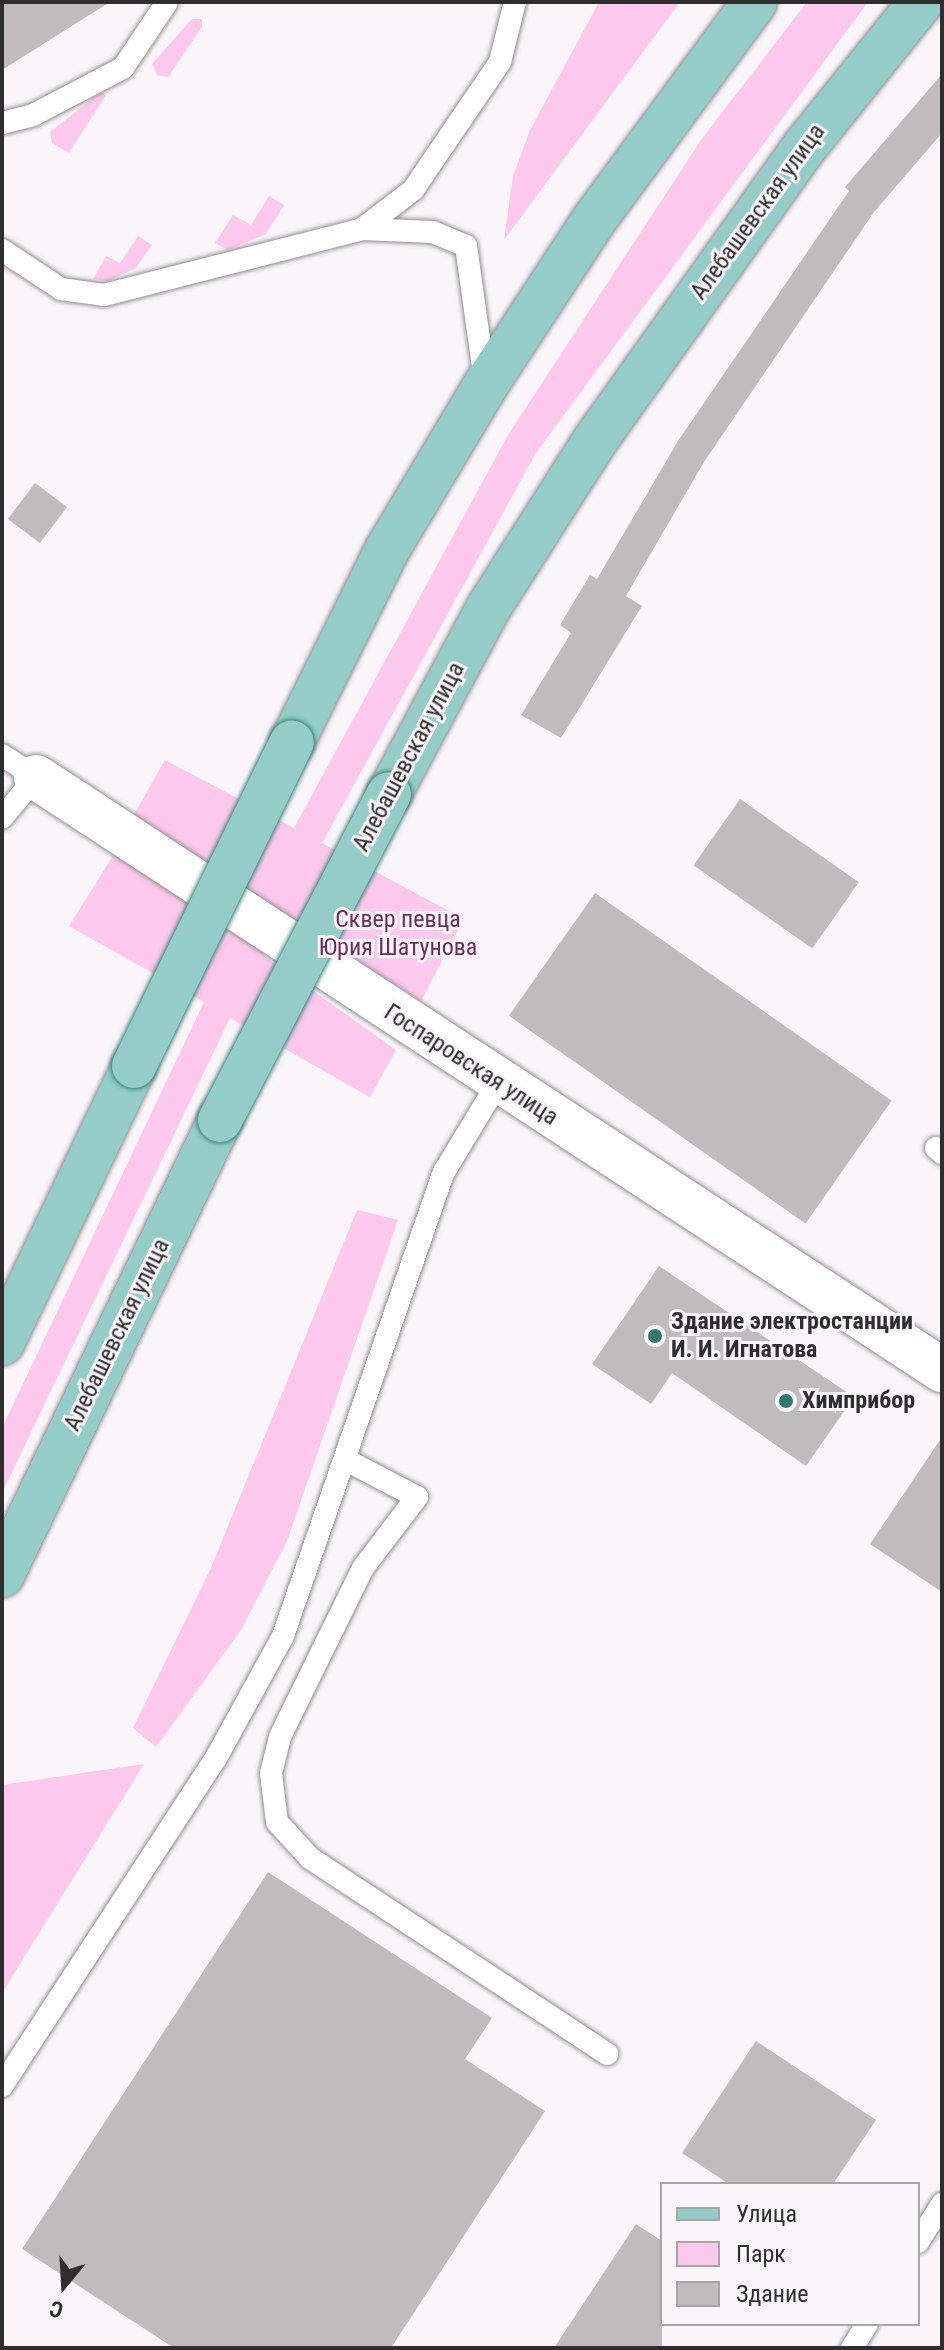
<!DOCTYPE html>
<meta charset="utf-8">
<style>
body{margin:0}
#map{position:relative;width:944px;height:2350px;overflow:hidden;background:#f9f5f8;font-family:"Roboto Condensed",sans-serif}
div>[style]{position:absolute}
.green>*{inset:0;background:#fcc8ec}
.building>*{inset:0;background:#c0bcbe;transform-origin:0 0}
.roads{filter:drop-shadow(0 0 2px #8f8c8e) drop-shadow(0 0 2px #8f8c8e)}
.lane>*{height:22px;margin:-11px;padding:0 11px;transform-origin:11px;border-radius:11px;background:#fff}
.street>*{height:44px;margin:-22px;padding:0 22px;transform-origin:22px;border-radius:22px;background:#fff}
.primary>*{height:44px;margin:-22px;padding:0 22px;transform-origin:22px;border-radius:22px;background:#94cdc8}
.bridges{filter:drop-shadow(0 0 2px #42807a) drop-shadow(0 0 2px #42807a)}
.primary-bridge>*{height:44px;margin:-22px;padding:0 22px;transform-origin:22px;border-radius:22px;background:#94cdc8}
.dots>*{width:22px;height:22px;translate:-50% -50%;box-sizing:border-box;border:4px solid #f9f5f8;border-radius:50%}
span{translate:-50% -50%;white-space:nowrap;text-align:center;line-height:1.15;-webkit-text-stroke:6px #f9f5f8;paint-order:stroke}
.street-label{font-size:24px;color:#2f2e2f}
.park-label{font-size:24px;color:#6f2a5e}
.poi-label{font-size:24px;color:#2f2e2f;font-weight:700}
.left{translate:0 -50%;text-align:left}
.frame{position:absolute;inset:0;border:4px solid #2f2e2f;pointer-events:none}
.legend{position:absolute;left:660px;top:2182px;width:260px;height:144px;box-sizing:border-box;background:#f9f5f8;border:2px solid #a8a5a8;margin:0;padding:10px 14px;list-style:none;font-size:24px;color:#2f2e2f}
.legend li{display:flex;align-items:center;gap:16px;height:40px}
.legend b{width:40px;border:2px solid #a8a5a8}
.north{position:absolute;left:24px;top:2246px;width:80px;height:80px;-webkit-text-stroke:6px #f9f5f8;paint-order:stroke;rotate:198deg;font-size:22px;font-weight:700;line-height:32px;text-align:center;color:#2f2e2f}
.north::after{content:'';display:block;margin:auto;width:28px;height:36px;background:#2f2e2f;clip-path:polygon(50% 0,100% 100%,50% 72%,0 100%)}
</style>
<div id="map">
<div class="green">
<i style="clip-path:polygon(599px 2px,680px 2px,504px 240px,513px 176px,530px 130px)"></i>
<i style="clip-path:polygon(807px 2px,868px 2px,536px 453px,322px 843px,464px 919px,421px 1001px,285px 915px,263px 955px,396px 1050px,370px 1097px,230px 1018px,2px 1493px,2px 1428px,204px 1002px,69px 926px,116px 851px,238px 937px,258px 898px,132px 818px,165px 760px,294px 828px,508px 435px,701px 140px)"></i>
<i style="clip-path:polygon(192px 19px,202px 19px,202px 27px,168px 77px,157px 75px,152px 64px)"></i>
<i style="clip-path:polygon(101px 92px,106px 95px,69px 153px,52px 143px,50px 132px)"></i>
<i style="clip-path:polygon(269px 196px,284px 205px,266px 234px,228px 250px,215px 243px,233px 215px,251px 225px)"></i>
<i style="clip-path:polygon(138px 236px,152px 245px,136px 268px,108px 281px,93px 279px,106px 256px,120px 263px)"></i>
<i style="clip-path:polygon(357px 1210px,398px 1220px,287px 1541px,241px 1630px,156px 1747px,133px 1728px,210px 1570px)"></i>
<i style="clip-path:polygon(144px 1764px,2px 1993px,2px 1785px)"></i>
</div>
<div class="building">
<i style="clip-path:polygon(2px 2px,110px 2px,2px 70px)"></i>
<i style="clip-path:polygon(942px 74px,942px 133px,874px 212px,704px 462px,626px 596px,642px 606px,561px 738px,521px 715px,571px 633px,560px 625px,590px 575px,597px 579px,678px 441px,849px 191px,845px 187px)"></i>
<i style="left:35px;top:483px;width:40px;height:45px;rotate:37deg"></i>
<i style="left:740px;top:799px;width:145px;height:81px;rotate:35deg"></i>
<i style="left:595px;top:893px;width:362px;height:150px;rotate:35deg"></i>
<i style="clip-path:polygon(659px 1266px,854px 1397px,806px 1466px,672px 1373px,651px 1404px,592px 1364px)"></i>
<i style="clip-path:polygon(942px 1437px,942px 1592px,870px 1544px)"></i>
<i style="clip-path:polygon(268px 1872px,492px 2018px,465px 2059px,545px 2111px,391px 2348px,174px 2348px,22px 2249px)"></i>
<i style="clip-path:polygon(756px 2041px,876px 2120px,833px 2184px,729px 2184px,682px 2153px)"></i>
<i style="clip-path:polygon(636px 2224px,662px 2241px,662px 2348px,554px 2348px)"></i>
</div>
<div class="roads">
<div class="lane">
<i style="left:2px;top:123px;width:32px;rotate:-14deg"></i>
<i style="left:33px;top:115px;width:102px;rotate:-27.6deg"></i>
<i style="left:123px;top:68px;width:79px;rotate:-56.3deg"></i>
<i style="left:362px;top:229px;width:64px;rotate:-37.4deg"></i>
<i style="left:413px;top:190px;width:155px;rotate:-55.8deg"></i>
<i style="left:500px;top:62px;width:62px;rotate:-76deg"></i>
<i style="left:2px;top:250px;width:71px;rotate:33.5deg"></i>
<i style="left:61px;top:289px;width:43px;rotate:7.9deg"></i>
<i style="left:104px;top:295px;width:266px;rotate:-14.3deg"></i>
<i style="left:362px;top:229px;width:71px;rotate:2.4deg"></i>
<i style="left:433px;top:232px;width:36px;rotate:23deg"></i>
<i style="left:466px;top:246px;width:136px;rotate:82deg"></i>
<i style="left:2px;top:755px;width:40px;rotate:32.9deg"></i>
<i style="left:36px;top:777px;width:53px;rotate:129.7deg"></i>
<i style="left:936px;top:1148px;width:8px;rotate:40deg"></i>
<i style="left:348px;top:1461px;width:78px;rotate:27.6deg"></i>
<i style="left:417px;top:1497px;width:89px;rotate:127.3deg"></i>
<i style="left:363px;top:1568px;width:188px;rotate:116.2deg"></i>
<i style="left:280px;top:1737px;width:37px;rotate:104deg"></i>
<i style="left:271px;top:1773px;width:49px;rotate:83deg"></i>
<i style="left:277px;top:1822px;width:49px;rotate:47.5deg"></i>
<i style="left:310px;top:1858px;width:356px;rotate:33.4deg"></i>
<i style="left:2px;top:2086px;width:392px;rotate:-56.9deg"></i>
<i style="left:216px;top:1758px;width:139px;rotate:-61.2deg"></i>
<i style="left:283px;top:1636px;width:491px;rotate:-70.9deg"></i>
<i style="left:444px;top:1172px;width:104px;rotate:-58.8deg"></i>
<i style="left:918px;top:2242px;width:45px;rotate:-57.7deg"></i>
<i style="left:852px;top:2348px;width:28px;rotate:-58deg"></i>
</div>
<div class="street">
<i style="left:36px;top:777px;width:1083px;rotate:33.21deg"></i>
</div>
<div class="primary">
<i style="left:292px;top:742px;width:214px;rotate:-63.7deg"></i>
<i style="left:387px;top:550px;width:191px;rotate:-59.1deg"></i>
<i style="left:485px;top:386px;width:199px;rotate:-56.7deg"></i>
<i style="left:594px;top:220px;width:271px;rotate:-53.6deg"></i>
<i style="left:389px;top:794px;width:212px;rotate:-61.9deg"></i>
<i style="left:489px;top:607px;width:196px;rotate:-57.5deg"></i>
<i style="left:594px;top:442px;width:365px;rotate:-54.5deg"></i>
<i style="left:806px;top:145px;width:184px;rotate:-51.2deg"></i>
<i style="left:2px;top:1343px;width:307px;rotate:-64.5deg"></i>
<i style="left:2px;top:1575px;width:505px;rotate:-64.4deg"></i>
</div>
</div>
<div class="bridges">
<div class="primary-bridge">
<i style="left:134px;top:1066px;width:360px;rotate:-64deg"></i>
<i style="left:220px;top:1120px;width:367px;rotate:-62.6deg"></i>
</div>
</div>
<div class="dots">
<i style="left:655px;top:1336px;background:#307871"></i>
<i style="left:786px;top:1401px;background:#307871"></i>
</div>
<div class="street-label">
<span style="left:758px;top:212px;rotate:-54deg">Алебашевская улица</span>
<span style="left:409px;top:757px;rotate:-62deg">Алебашевская улица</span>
<span style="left:471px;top:1065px;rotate:33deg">Госпаровская улица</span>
<span style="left:117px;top:1335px;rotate:-64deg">Алебашевская улица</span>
</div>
<div class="park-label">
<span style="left:398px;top:934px">Сквер певца<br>Юрия Шатунова</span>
</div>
<div class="poi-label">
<span class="left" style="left:671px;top:1336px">Здание электростанции<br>И. И. Игнатова</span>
<span class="left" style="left:802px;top:1401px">Химприбор</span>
</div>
<div class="frame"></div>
<ul class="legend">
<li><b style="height:10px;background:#94cdc8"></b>Улица</li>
<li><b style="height:22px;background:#fcc8ec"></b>Парк</li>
<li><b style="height:22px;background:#c0bcbe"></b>Здание</li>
</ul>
<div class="north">С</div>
</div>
